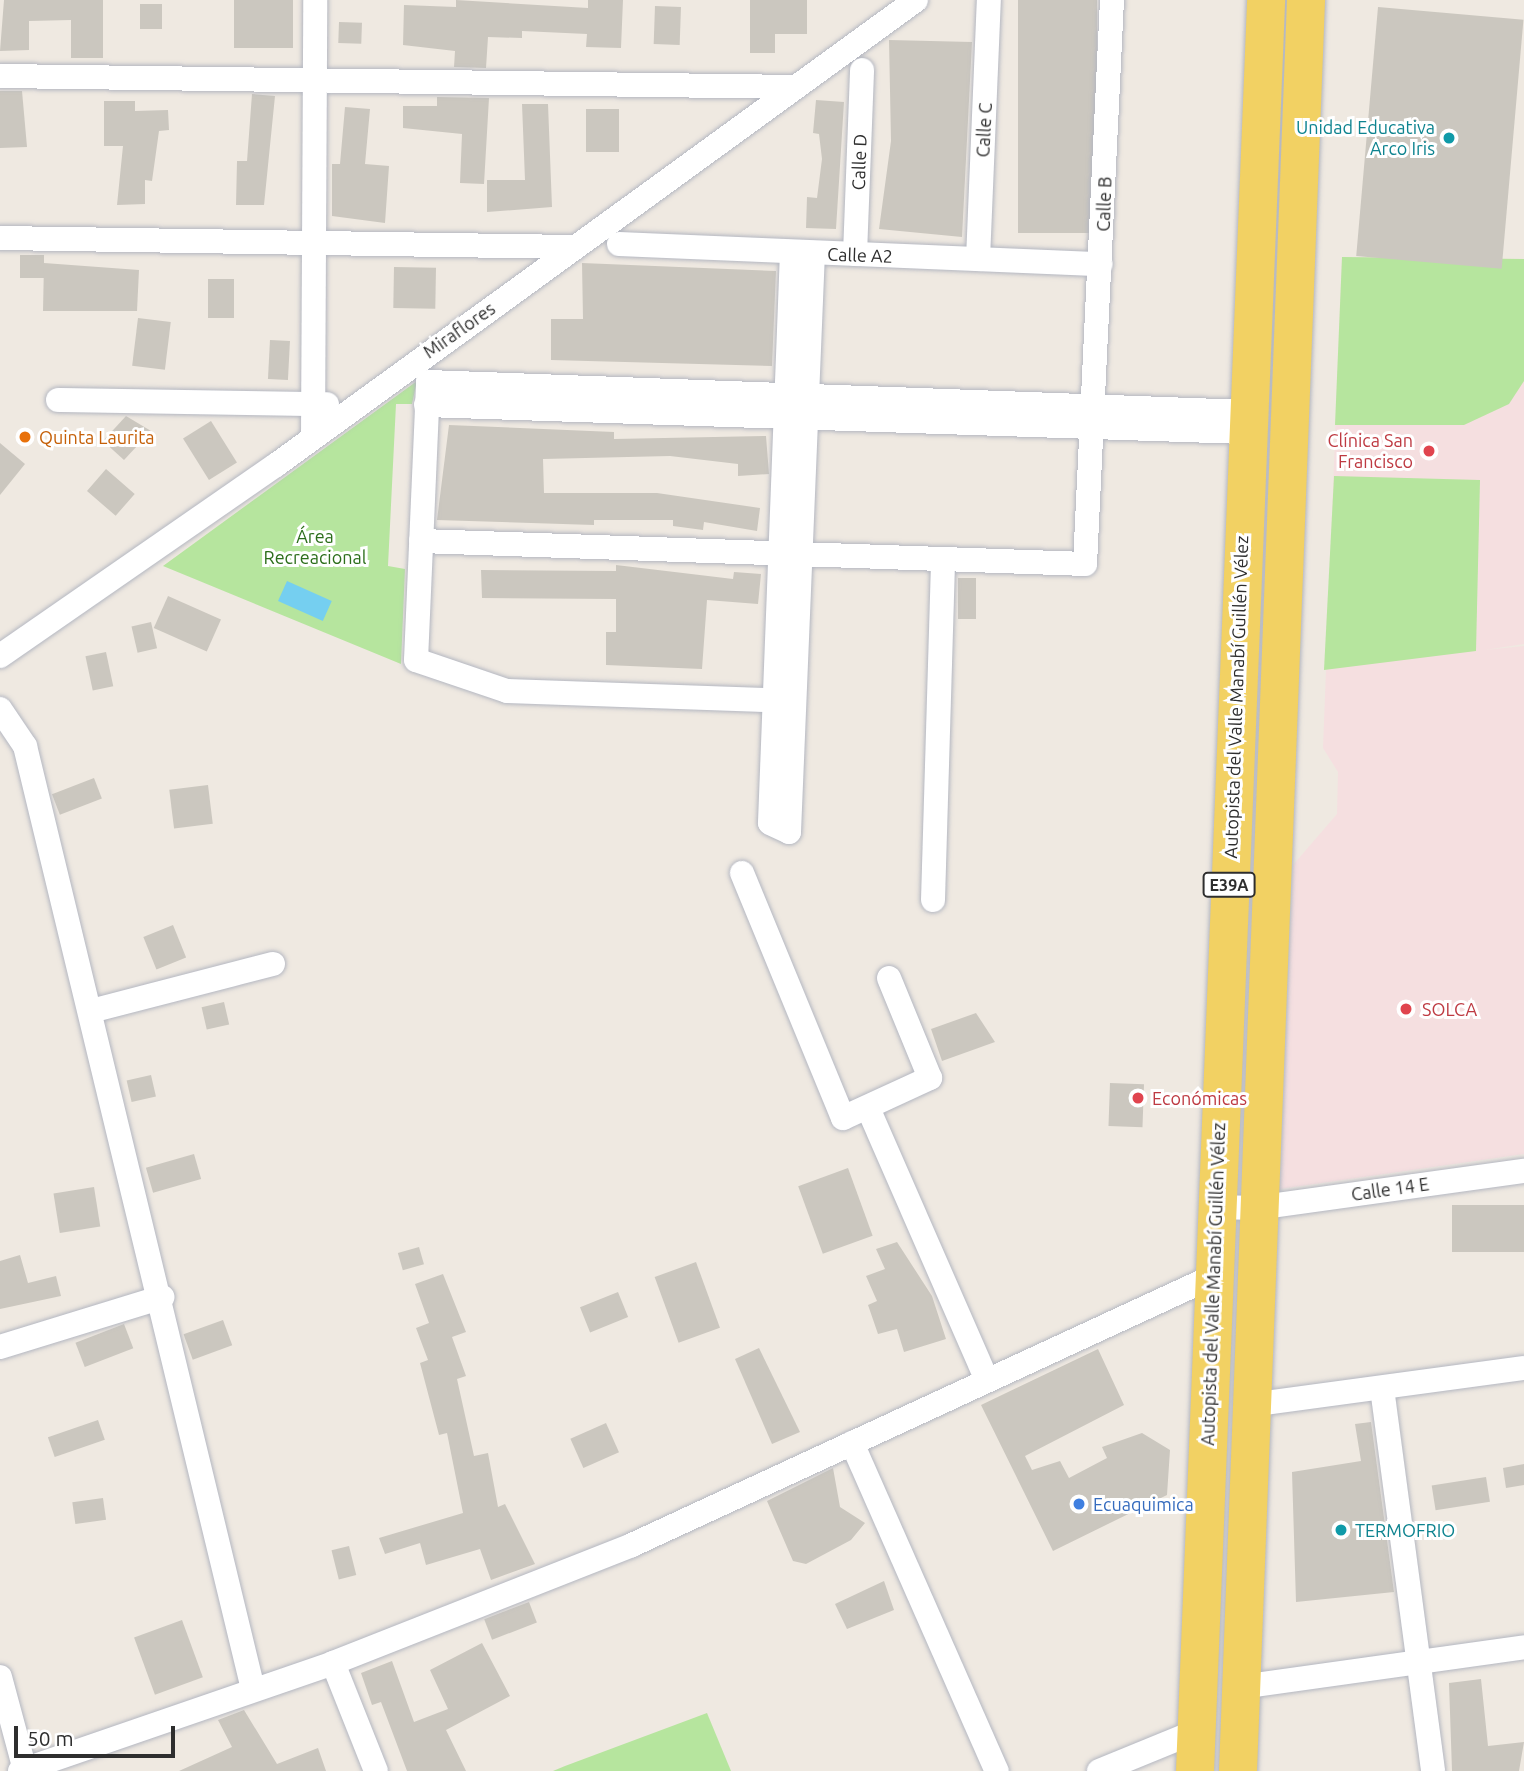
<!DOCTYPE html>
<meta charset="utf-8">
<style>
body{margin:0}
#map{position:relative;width:1524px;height:1771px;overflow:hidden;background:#efe9e1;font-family:Ubuntu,sans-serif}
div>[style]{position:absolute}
.medical>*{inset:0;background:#f5dfe0}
.green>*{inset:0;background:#b6e59e}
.water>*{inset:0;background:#75cff0;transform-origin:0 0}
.building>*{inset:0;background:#cbc7bf;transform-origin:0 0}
.roads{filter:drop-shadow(0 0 2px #b4b7c1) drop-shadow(0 0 2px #b4b7c1)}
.street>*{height:24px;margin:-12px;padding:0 12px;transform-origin:12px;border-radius:12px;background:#fff}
.primary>*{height:38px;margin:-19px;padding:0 19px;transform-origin:19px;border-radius:19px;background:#f2d163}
.dots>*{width:19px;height:19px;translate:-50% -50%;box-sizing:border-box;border:4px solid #fff;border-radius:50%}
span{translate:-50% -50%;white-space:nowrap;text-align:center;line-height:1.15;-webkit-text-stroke:6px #fff;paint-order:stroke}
.shield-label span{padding:2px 5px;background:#fff;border:2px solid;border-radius:5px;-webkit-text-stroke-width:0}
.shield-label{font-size:16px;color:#2e2e2e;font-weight:700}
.culture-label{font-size:18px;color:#0d838f}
.right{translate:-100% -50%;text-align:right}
.left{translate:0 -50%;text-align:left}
.street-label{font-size:18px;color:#2e2e2e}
.food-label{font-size:18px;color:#c56008}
.health-label{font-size:18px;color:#be3a42}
.park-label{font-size:18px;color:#2c6e1b}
.shop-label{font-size:18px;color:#366cbe}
.scale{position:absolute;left:14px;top:1726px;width:161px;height:32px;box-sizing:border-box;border:4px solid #2e2e2e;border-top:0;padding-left:9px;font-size:21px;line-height:24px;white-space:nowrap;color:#2e2e2e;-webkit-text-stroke:5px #fff;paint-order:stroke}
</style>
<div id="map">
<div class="medical">
<i style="clip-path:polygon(1342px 257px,1524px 259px,1524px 644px,1485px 650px,1524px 646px,1524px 1154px,1280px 1189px,1293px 865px,1337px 814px,1338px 772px,1323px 748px)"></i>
</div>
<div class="green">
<i style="clip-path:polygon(1342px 257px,1524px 259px,1524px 381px,1509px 404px,1464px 425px,1335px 425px)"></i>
<i style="clip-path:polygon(417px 381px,412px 404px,396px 404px,388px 566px,405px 569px,401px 664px,163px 566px)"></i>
<i style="clip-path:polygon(1334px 476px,1480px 480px,1476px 651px,1324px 670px)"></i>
<i style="clip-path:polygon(707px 1713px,731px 1771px,553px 1771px,565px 1766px)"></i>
</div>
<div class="water">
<i style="left:287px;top:581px;width:49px;height:22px;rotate:24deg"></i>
</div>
<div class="building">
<i style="clip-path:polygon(4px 0,103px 0,103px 58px,71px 58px,71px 20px,29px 21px,29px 50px,0 51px)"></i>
<i style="left:234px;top:0;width:59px;height:48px"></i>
<i style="clip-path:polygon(456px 0,588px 8px,588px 0,623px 0,621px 48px,586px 47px,587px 34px,522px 31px,522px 38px,488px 37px,486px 68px,454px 67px,455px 51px,403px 45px,404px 5px,456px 7px)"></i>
<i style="clip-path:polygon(750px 0,807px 0,807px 34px,775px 34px,775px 53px,750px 53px)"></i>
<i style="left:1018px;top:0;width:79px;height:233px"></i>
<i style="left:140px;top:4px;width:22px;height:25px"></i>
<i style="left:655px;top:6px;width:26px;height:38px;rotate:2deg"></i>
<i style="left:1378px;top:7px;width:146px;height:250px;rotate:5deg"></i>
<i style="left:339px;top:22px;width:23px;height:21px;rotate:2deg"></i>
<i style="clip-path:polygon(889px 40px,972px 42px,962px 237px,879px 229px,891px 141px)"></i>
<i style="clip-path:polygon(0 91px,22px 91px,27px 147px,0 148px)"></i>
<i style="clip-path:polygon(252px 94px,275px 96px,264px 205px,236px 205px,237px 161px,247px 161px)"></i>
<i style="clip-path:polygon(437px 97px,489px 98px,484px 184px,460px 183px,462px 134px,403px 128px,403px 106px,437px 106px)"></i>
<i style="clip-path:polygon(816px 100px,844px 102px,836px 229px,806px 228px,807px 197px,817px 198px,822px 159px,819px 134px,813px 133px)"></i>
<i style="clip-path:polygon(104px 101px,135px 101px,135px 111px,168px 110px,169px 130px,159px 131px,152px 181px,145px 180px,145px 204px,117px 205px,123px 146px,104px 146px)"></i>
<i style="clip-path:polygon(522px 104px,548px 104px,552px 207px,487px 212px,487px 180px,525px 180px)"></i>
<i style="clip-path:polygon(345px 107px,370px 109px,365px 164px,389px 166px,385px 223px,332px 216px,332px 164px,340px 164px)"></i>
<i style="left:586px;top:109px;width:33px;height:43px"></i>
<i style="left:20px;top:255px;width:24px;height:23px"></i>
<i style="clip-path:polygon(44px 263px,139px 270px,137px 311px,43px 311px)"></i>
<i style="clip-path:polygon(582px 263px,776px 271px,772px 366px,551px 360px,551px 319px,583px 319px)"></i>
<i style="left:394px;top:267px;width:42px;height:41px;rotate:1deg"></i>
<i style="left:208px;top:279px;width:26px;height:39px"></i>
<i style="left:138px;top:318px;width:33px;height:48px;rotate:7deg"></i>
<i style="left:270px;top:340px;width:20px;height:39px;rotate:3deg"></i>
<i style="clip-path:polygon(126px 416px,151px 431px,124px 460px,103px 441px)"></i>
<i style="left:211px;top:421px;width:49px;height:33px;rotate:58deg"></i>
<i style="clip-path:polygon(449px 425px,614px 432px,614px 439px,766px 436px,769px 474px,738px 476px,738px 464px,670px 456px,543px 459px,544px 493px,657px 493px,760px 508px,757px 531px,704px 522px,703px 530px,673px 526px,673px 520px,594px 520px,594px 525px,437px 520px)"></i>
<i style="clip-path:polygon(0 443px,25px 464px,0 495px)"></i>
<i style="left:106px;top:469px;width:38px;height:29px;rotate:41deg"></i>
<i style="clip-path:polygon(616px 565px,733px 579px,734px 572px,761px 574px,758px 604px,707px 600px,702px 669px,606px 665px,606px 632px,616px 632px,616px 599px,482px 598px,481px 570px,616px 571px)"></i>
<i style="left:958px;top:578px;width:18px;height:41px"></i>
<i style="left:168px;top:596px;width:58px;height:35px;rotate:24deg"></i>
<i style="left:151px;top:622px;width:27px;height:20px;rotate:77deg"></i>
<i style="left:106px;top:652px;width:35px;height:21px;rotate:78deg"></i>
<i style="left:94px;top:778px;width:22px;height:45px;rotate:69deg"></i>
<i style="left:208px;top:785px;width:39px;height:39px;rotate:83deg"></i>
<i style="left:173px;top:925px;width:35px;height:32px;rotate:68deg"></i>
<i style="left:224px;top:1002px;width:23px;height:23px;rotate:77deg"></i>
<i style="clip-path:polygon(976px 1013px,995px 1042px,942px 1061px,931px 1029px)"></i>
<i style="left:151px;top:1075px;width:22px;height:25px;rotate:77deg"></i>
<i style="left:1110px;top:1083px;width:34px;height:43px;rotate:2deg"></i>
<i style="left:194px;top:1154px;width:26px;height:50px;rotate:74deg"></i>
<i style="left:848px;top:1168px;width:72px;height:53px;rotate:70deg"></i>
<i style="left:94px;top:1187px;width:40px;height:41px;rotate:81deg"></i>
<i style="left:1524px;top:1205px;width:47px;height:72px;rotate:90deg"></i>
<i style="clip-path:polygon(897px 1242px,932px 1296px,946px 1339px,904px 1352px,897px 1329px,878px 1334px,868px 1305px,877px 1301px,866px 1276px,885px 1269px,876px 1249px)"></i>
<i style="left:419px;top:1247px;width:18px;height:22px;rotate:74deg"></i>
<i style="clip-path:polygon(20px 1255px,28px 1283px,56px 1276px,61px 1296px,0 1309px,0 1261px)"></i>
<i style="left:696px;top:1262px;width:70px;height:44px;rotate:70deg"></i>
<i style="clip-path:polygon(443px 1274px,466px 1332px,452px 1337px,466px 1376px,457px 1379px,474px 1456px,488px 1453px,498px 1507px,505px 1504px,535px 1564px,491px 1580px,480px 1549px,426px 1565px,420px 1543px,385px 1554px,379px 1538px,463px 1513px,447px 1433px,439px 1435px,420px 1363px,428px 1360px,416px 1328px,429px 1323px,415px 1284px)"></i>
<i style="left:618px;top:1292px;width:27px;height:41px;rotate:68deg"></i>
<i style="left:223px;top:1320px;width:27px;height:42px;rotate:70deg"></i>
<i style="left:124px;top:1324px;width:26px;height:52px;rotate:69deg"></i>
<i style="clip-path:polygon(759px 1348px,800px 1432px,772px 1444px,735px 1359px)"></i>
<i style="clip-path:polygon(1098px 1349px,1124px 1405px,1025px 1456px,1032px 1470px,1060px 1461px,1069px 1478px,1107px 1458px,1102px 1447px,1142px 1433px,1170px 1450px,1167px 1495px,1053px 1551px,981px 1405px)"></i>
<i style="left:98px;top:1420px;width:21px;height:53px;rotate:71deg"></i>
<i style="clip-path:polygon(1371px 1422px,1394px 1592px,1296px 1602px,1292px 1472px,1361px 1461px,1355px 1424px)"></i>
<i style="left:606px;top:1423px;width:32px;height:39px;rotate:66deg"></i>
<i style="clip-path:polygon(1524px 1464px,1524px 1485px,1506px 1488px,1503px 1468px)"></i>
<i style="clip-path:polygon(833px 1468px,840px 1507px,865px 1523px,851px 1540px,806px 1564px,793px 1561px,767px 1501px)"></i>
<i style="left:1486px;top:1477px;width:25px;height:55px;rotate:81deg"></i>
<i style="left:103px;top:1498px;width:22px;height:31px;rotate:82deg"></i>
<i style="left:349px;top:1546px;width:30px;height:18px;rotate:76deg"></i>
<i style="clip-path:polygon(884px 1581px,894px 1610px,847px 1629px,835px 1604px)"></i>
<i style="left:529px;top:1602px;width:22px;height:48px;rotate:69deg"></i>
<i style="left:182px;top:1620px;width:61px;height:51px;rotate:70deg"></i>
<i style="clip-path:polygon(482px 1643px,510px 1696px,446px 1730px,466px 1771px,407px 1771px,381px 1702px,372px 1705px,361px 1673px,392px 1661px,414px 1722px,448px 1709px,430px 1670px)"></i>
<i style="clip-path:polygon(1481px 1679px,1488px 1746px,1524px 1742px,1519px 1771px,1452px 1771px,1449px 1683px)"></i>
<i style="clip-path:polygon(244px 1710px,277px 1764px,318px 1748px,326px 1771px,179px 1771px,232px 1747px,218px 1720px)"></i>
</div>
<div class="roads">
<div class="street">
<i style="left:0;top:76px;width:793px;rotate:0.79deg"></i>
<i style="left:0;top:238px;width:575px;rotate:0.9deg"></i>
<i style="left:619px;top:244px;width:482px;rotate:2.4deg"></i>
<i style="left:792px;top:252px;width:571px;rotate:92.21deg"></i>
<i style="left:770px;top:823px;width:21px;rotate:25deg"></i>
<i style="left:789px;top:832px;width:579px;rotate:-87.63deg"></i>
<i style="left:855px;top:254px;width:184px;rotate:-87.8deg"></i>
<i style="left:978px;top:259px;width:259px;rotate:-87.6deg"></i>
<i style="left:58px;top:400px;width:269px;rotate:0.9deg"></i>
<i style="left:426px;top:405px;width:820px;rotate:1.89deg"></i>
<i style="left:313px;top:437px;width:437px;rotate:-89.7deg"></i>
<i style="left:421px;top:541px;width:664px;rotate:1.98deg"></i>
<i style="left:1085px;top:564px;width:565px;rotate:-87.26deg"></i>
<i style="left:0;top:656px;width:336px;rotate:-34.7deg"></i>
<i style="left:276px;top:465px;width:791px;rotate:-36deg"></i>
<i style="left:793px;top:701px;width:286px;rotate:-178deg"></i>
<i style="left:507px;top:691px;width:96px;rotate:-161.2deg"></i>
<i style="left:416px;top:660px;width:278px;rotate:-87.5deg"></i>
<i style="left:428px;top:382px;width:821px;rotate:2.1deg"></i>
<i style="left:0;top:709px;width:45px;rotate:56deg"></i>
<i style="left:25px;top:746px;width:970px;rotate:76.41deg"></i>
<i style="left:742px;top:873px;width:265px;rotate:67.6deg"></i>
<i style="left:843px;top:1118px;width:96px;rotate:-24.7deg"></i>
<i style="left:930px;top:1078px;width:108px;rotate:-112.3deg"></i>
<i style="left:933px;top:900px;width:339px;rotate:-88.3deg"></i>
<i style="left:91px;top:1011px;width:188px;rotate:-14.5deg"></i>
<i style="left:868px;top:1108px;width:297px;rotate:66.4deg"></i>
<i style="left:1216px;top:1207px;width:40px;rotate:1.4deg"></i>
<i style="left:1256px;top:1208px;width:271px;rotate:-7.9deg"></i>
<i style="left:0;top:1347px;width:170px;rotate:-17.1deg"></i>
<i style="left:1382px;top:1388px;width:386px;rotate:82.4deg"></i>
<i style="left:1250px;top:1405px;width:276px;rotate:-7.7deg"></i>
<i style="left:852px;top:1443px;width:359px;rotate:66.2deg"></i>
<i style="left:333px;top:1663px;width:116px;rotate:68.3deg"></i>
<i style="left:0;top:1677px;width:96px;rotate:75deg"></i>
<i style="left:1241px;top:1687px;width:286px;rotate:-8deg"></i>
<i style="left:20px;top:1771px;width:331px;rotate:-19deg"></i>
<i style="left:333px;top:1663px;width:321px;rotate:-21.5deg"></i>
<i style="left:632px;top:1545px;width:641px;rotate:-24.81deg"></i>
<i style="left:1099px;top:1771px;width:106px;rotate:-22.2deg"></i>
</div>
<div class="primary">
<i style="left:1195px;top:1771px;width:1772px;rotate:-87.7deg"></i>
<i style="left:1238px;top:1771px;width:1772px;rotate:-87.8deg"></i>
</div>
</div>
<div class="dots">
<i style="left:1449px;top:138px;background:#0f9aa8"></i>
<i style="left:25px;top:437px;background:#e8710a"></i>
<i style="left:1429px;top:451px;background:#e0444e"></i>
<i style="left:1406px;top:1009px;background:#e0444e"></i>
<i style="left:1138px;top:1098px;background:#e0444e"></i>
<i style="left:1079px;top:1504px;background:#3f7fe0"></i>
<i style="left:1341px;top:1530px;background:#0f9aa8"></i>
</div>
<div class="shield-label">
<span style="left:1229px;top:885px">E39A</span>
</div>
<div class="culture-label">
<span class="right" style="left:1435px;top:138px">Unidad Educativa<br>Arco Iris</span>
<span class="left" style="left:1355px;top:1530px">TERMOFRIO</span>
</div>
<div class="street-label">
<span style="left:984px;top:130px;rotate:-87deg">Calle C</span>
<span style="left:859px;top:162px;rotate:-88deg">Calle D</span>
<span style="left:1104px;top:204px;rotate:-88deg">Calle B</span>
<span style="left:860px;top:255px;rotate:2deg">Calle A2</span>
<span style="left:459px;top:330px;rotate:-35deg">Miraflores</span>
<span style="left:1236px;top:697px;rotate:-88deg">Autopista del Valle Manabí Guillén Vélez</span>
<span style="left:1390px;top:1189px;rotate:-8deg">Calle 14 E</span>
<span style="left:1213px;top:1284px;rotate:-88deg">Autopista del Valle Manabí Guillén Vélez</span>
</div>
<div class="food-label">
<span class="left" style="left:39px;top:437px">Quinta Laurita</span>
</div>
<div class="health-label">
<span class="right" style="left:1413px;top:451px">Clínica San<br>Francisco</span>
<span class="left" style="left:1422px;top:1009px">SOLCA</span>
<span class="left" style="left:1152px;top:1098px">Económicas</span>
</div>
<div class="park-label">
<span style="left:315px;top:547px">Área<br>Recreacional</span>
</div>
<div class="shop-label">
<span class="left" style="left:1093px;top:1504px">Ecuaquimica</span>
</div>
<div class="scale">50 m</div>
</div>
